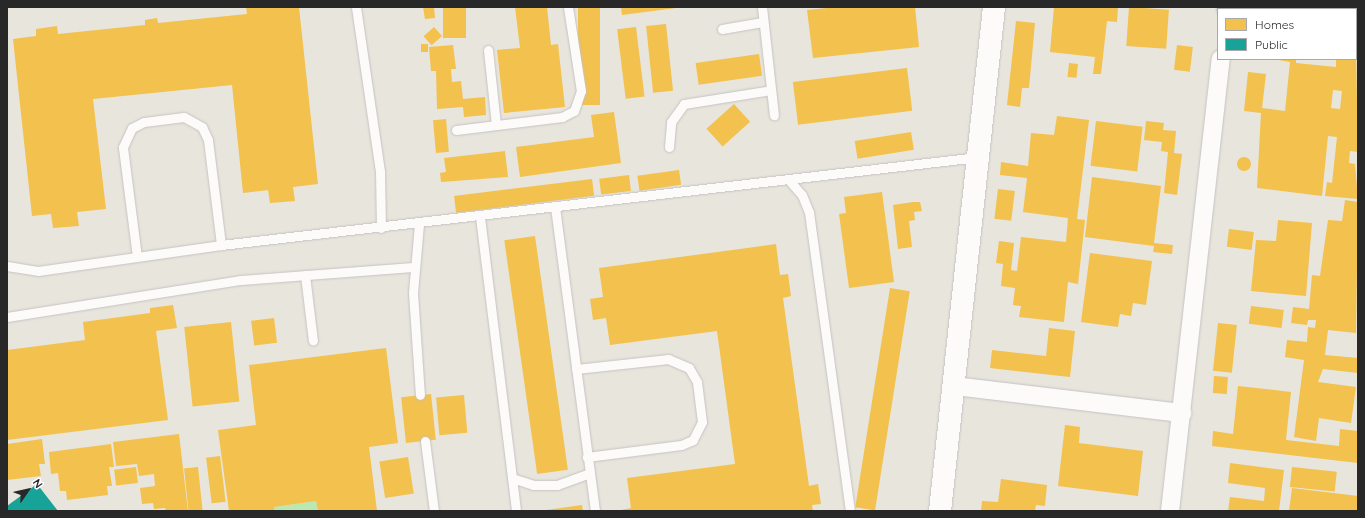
<!DOCTYPE html>
<style>
body{margin:0}
#map{position:relative;width:1365px;height:518px;overflow:hidden;background:#e8e5dc;font-family:Quicksand,sans-serif}
div>[style]{position:absolute}
.green>*{inset:0;background:#bde7b1}
.homes>*{inset:0;background:#f2c14e;transform-origin:0 0}
.round{border-radius:50%}
.public>*{inset:0;background:#17a398}
.roads{filter:drop-shadow(0 0 1px #c4c3c3) drop-shadow(0 0 1px #c4c3c3)}
.lane>*{height:9px;margin:-4.5px;padding:0 4.5px;transform-origin:4.5px;border-radius:4.5px;background:#fcfbfa}
.street>*{height:18px;margin:-9px;padding:0 9px;transform-origin:9px;border-radius:9px;background:#fcfbfa}
.secondary>*{height:22px;margin:-11px;padding:0 11px;transform-origin:11px;border-radius:11px;background:#fcfbfa}
span{translate:-50% -50%;white-space:nowrap;text-align:center;line-height:1.15;-webkit-text-stroke:4px #fff;paint-order:stroke}
.frame{position:absolute;inset:0;border:8px solid #282828;pointer-events:none}
.legend{position:absolute;left:1217px;top:8px;width:140px;height:52px;box-sizing:border-box;background:#fff;border:1px solid #a9a9a9;margin:0;padding:5px 7px;list-style:none;font-size:12px;color:#282828}
.legend li{display:flex;align-items:center;gap:8px;height:20px}
.legend b{width:20px;border:1px solid #a9a9a9}
.north{position:absolute;left:8px;top:470px;width:40px;height:40px;-webkit-text-stroke:3px #fff;paint-order:stroke;rotate:56deg;font-size:11px;font-weight:700;line-height:16px;text-align:center;color:#282828}
.north::after{content:'';display:block;margin:auto;width:14px;height:18px;background:#282828;clip-path:polygon(50% 0,100% 100%,50% 72%,0 100%)}
</style>
<div id="map">
<div class="green">
<i style="clip-path:polygon(316px 501px,318px 511px,274px 511px,274px 507px)"></i>
</div>
<div class="homes">
<i style="clip-path:polygon(246px 7px,299px 7px,318px 184px,293px 187px,295px 201px,270px 203px,268px 190px,243px 193px,232px 85px,93px 99px,106px 209px,77px 212px,79px 226px,53px 228px,51px 214px,32px 216px,13px 39px,36px 36px,36px 29px,57px 26px,58px 34px,145px 25px,145px 20px,157px 18px,158px 23px,247px 14px)"></i>
<i style="clip-path:polygon(423px 7px,434px 7px,435px 18px,425px 19px)"></i>
<i style="left:443px;top:7px;width:23px;height:31px"></i>
<i style="clip-path:polygon(515px 7px,547px 7px,551px 45px,558px 44px,565px 107px,504px 113px,497px 50px,520px 48px)"></i>
<i style="left:578px;top:7px;width:22px;height:98px"></i>
<i style="clip-path:polygon(621px 7px,676px 7px,676px 8px,622px 15px)"></i>
<i style="clip-path:polygon(837px 7px,915px 7px,919px 47px,813px 58px,807px 10px)"></i>
<i style="clip-path:polygon(1054px 7px,1118px 7px,1117px 22px,1107px 21px,1101px 74px,1093px 74px,1095px 57px,1050px 52px)"></i>
<i style="left:1129px;top:7px;width:40px;height:39px;rotate:4deg"></i>
<i style="clip-path:polygon(1286px 7px,1358px 7px,1358px 39px,1356px 9px)"></i>
<i style="clip-path:polygon(1016px 21px,1035px 23px,1029px 88px,1022px 88px,1020px 107px,1007px 105px)"></i>
<i style="left:666px;top:24px;width:67px;height:20px;rotate:84deg"></i>
<i style="left:434px;top:27px;width:12px;height:14px;rotate:48deg"></i>
<i style="left:636px;top:27px;width:70px;height:19px;rotate:83deg"></i>
<i style="left:421px;top:44px;width:7px;height:8px"></i>
<i style="clip-path:polygon(453px 45px,456px 69px,451px 69px,452px 82px,461px 81px,463px 99px,485px 97px,486px 115px,464px 117px,463px 107px,437px 109px,436px 71px,431px 71px,429px 47px)"></i>
<i style="left:1177px;top:45px;width:16px;height:25px;rotate:7deg"></i>
<i style="clip-path:polygon(evenodd,1356px 48px,1358px 152px,1350px 151px,1349px 163px,1355px 164px,1358px 199px,1325px 196px,1327px 182px,1332px 183px,1337px 137px,1328px 136px,1322px 196px,1257px 188px,1261px 113px,1244px 111px,1248px 72px,1266px 74px,1262px 108px,1285px 111px,1290px 62px,1273px 59px,1296px 59px,1296px 63px,1336px 67px,1336px 59px,1356px 59px,1356px 48px,1333px 90px,1342px 91px,1340px 109px,1331px 108px,1333px 90px)"></i>
<i style="left:759px;top:54px;width:22px;height:64px;rotate:82deg"></i>
<i style="left:1069px;top:63px;width:9px;height:14px;rotate:6deg"></i>
<i style="left:907px;top:68px;width:43px;height:115px;rotate:83deg"></i>
<i style="left:734px;top:104px;width:24px;height:37px;rotate:48deg"></i>
<i style="clip-path:polygon(614px 112px,621px 163px,520px 177px,516px 147px,594px 137px,591px 115px)"></i>
<i style="clip-path:polygon(1057px 116px,1089px 120px,1077px 219px,1085px 220px,1078px 284px,1068px 282px,1064px 322px,1019px 317px,1021px 306px,1013px 305px,1015px 288px,1001px 286px,1003px 264px,996px 263px,999px 241px,1014px 243px,1011px 270px,1017px 271px,1021px 237px,1066px 242px,1068px 218px,1023px 212px,1027px 178px,1000px 175px,1001px 162px,1028px 166px,1031px 133px,1054px 135px)"></i>
<i style="left:446px;top:119px;width:33px;height:13px;rotate:85deg"></i>
<i style="left:1096px;top:121px;width:47px;height:45px;rotate:7deg"></i>
<i style="clip-path:polygon(1146px 121px,1164px 123px,1163px 130px,1176px 131px,1174px 153px,1182px 154px,1177px 195px,1164px 193px,1168px 152px,1161px 151px,1162px 142px,1144px 140px)"></i>
<i style="left:911px;top:132px;width:18px;height:57px;rotate:81deg"></i>
<i style="clip-path:polygon(505px 151px,508px 177px,441px 182px,440px 173px,446px 172px,444px 158px)"></i>
<i class="round" style="left:1237px;top:157px;width:14px;height:14px"></i>
<i style="left:679px;top:170px;width:15px;height:42px;rotate:82deg"></i>
<i style="left:629px;top:175px;width:16px;height:30px;rotate:83deg"></i>
<i style="clip-path:polygon(1092px 177px,1161px 186px,1154px 243px,1173px 245px,1172px 254px,1153px 252px,1154px 246px,1085px 237px)"></i>
<i style="left:592px;top:179px;width:17px;height:139px;rotate:83deg"></i>
<i style="left:998px;top:189px;width:17px;height:30px;rotate:7deg"></i>
<i style="clip-path:polygon(882px 192px,894px 282px,849px 288px,839px 214px,846px 213px,844px 197px)"></i>
<i style="clip-path:polygon(1345px 200px,1358px 202px,1356px 333px,1328px 330px,1325px 355px,1358px 358px,1358px 373px,1323px 369px,1318px 382px,1356px 387px,1351px 423px,1319px 418px,1316px 441px,1294px 437px,1304px 360px,1285px 357px,1287px 340px,1307px 342px,1308px 327px,1315px 328px,1316px 320px,1308px 320px,1307px 325px,1291px 323px,1293px 307px,1309px 309px,1312px 275px,1320px 276px,1328px 220px,1342px 221px)"></i>
<i style="clip-path:polygon(913px 202px,920px 202px,922px 211px,914px 212px,915px 220px,909px 221px,912px 247px,898px 249px,893px 205px)"></i>
<i style="clip-path:polygon(1278px 220px,1312px 223px,1306px 296px,1251px 291px,1256px 240px,1276px 241px)"></i>
<i style="left:1229px;top:229px;width:25px;height:18px;rotate:7deg"></i>
<i style="left:535px;top:236px;width:236px;height:31px;rotate:82deg"></i>
<i style="clip-path:polygon(776px 244px,780px 275px,788px 274px,791px 296px,783px 298px,809px 486px,818px 484px,821px 504px,812px 505px,813px 511px,616px 511px,631px 508px,627px 478px,735px 464px,717px 331px,610px 345px,606px 318px,593px 320px,590px 299px,603px 297px,599px 268px)"></i>
<i style="clip-path:polygon(1090px 253px,1152px 261px,1146px 305px,1133px 303px,1131px 316px,1120px 314px,1118px 327px,1081px 322px)"></i>
<i style="left:890px;top:288px;width:20px;height:222px;rotate:9deg"></i>
<i style="clip-path:polygon(173px 305px,177px 328px,156px 331px,168px 420px,7px 440px,7px 350px,85px 340px,83px 322px,150px 313px,150px 308px)"></i>
<i style="left:1251px;top:306px;width:33px;height:18px;rotate:7deg"></i>
<i style="left:274px;top:318px;width:25px;height:23px;rotate:83deg"></i>
<i style="left:231px;top:322px;width:80px;height:47px;rotate:84deg"></i>
<i style="left:1218px;top:323px;width:19px;height:48px;rotate:6deg"></i>
<i style="clip-path:polygon(1049px 328px,1075px 331px,1070px 377px,990px 368px,992px 350px,1046px 356px)"></i>
<i style="clip-path:polygon(386px 348px,398px 443px,369px 447px,377px 511px,318px 511px,316px 501px,274px 507px,274px 511px,229px 511px,218px 430px,256px 425px,249px 365px)"></i>
<i style="left:1214px;top:376px;width:14px;height:17px;rotate:4deg"></i>
<i style="clip-path:polygon(1238px 386px,1291px 392px,1286px 440px,1339px 446px,1340px 429px,1358px 431px,1358px 463px,1212px 446px,1213px 431px,1233px 434px)"></i>
<i style="left:431px;top:394px;width:46px;height:30px;rotate:84deg"></i>
<i style="left:464px;top:395px;width:38px;height:28px;rotate:85deg"></i>
<i style="clip-path:polygon(1065px 425px,1080px 427px,1079px 443px,1143px 451px,1138px 496px,1058px 486px)"></i>
<i style="clip-path:polygon(179px 434px,188px 511px,166px 511px,165px 508px,154px 509px,153px 503px,142px 504px,140px 488px,155px 486px,154px 474px,139px 476px,137px 464px,116px 466px,113px 442px)"></i>
<i style="clip-path:polygon(42px 439px,45px 464px,39px 464px,41px 476px,7px 480px,7px 444px)"></i>
<i style="clip-path:polygon(111px 444px,114px 467px,109px 467px,112px 486px,107px 486px,108px 495px,67px 500px,66px 491px,60px 491px,58px 473px,51px 474px,49px 452px)"></i>
<i style="left:220px;top:456px;width:46px;height:14px;rotate:83deg"></i>
<i style="left:408px;top:457px;width:37px;height:29px;rotate:81deg"></i>
<i style="clip-path:polygon(1230px 463px,1284px 470px,1279px 511px,1228px 511px,1230px 497px,1264px 501px,1265px 488px,1228px 483px)"></i>
<i style="left:136px;top:467px;width:16px;height:22px;rotate:83deg"></i>
<i style="left:198px;top:467px;width:44px;height:14px;rotate:84deg"></i>
<i style="left:1292px;top:467px;width:45px;height:20px;rotate:6deg"></i>
<i style="clip-path:polygon(1001px 479px,1047px 485px,1045px 506px,1036px 505px,1035px 511px,981px 511px,982px 501px,998px 502px)"></i>
<i style="clip-path:polygon(1292px 488px,1358px 496px,1357px 511px,1289px 511px)"></i>
<i style="clip-path:polygon(582px 505px,583px 511px,546px 511px,546px 510px)"></i>
</div>
<div class="public">
<i style="clip-path:polygon(37px 484px,58px 511px,7px 511px,7px 506px)"></i>
</div>
<div class="roads">
<div class="lane">
<i style="left:356px;top:7px;width:166px;rotate:81.7deg"></i>
<i style="left:380px;top:171px;width:57px;rotate:89deg"></i>
<i style="left:762px;top:7px;width:109px;rotate:83.7deg"></i>
<i style="left:722px;top:29px;width:41px;rotate:-9.9deg"></i>
<i style="left:488px;top:50px;width:75px;rotate:83.9deg"></i>
<i style="left:456px;top:130px;width:107px;rotate:-7deg"></i>
<i style="left:562px;top:117px;width:13px;rotate:-27deg"></i>
<i style="left:574px;top:111px;width:21px;rotate:-71deg"></i>
<i style="left:581px;top:91px;width:85px;rotate:-98.8deg"></i>
<i style="left:669px;top:147px;width:25px;rotate:-85deg"></i>
<i style="left:671px;top:122px;width:22px;rotate:-54deg"></i>
<i style="left:684px;top:104px;width:88px;rotate:-9.1deg"></i>
<i style="left:788px;top:179px;width:21px;rotate:49deg"></i>
<i style="left:802px;top:195px;width:18px;rotate:68deg"></i>
<i style="left:809px;top:212px;width:302px;rotate:82.2deg"></i>
<i style="left:555px;top:207px;width:307px;rotate:82.5deg"></i>
<i style="left:480px;top:217px;width:296px;rotate:83deg"></i>
<i style="left:419px;top:224px;width:69px;rotate:95deg"></i>
<i style="left:413px;top:293px;width:102px;rotate:86.1deg"></i>
<i style="left:137px;top:257px;width:111px;rotate:-97.3deg"></i>
<i style="left:123px;top:147px;width:21px;rotate:-65deg"></i>
<i style="left:132px;top:128px;width:13px;rotate:-27deg"></i>
<i style="left:144px;top:122px;width:40px;rotate:-7.1deg"></i>
<i style="left:184px;top:117px;width:21px;rotate:29deg"></i>
<i style="left:202px;top:127px;width:14px;rotate:65deg"></i>
<i style="left:208px;top:140px;width:106px;rotate:82.9deg"></i>
<i style="left:7px;top:266px;width:31px;rotate:9deg"></i>
<i style="left:38px;top:271px;width:185px;rotate:-8.1deg"></i>
<i style="left:221px;top:245px;width:762px;rotate:-6.63deg"></i>
<i style="left:305px;top:275px;width:66px;rotate:83.1deg"></i>
<i style="left:7px;top:317px;width:237px;rotate:-9deg"></i>
<i style="left:241px;top:280px;width:172px;rotate:-4.3deg"></i>
<i style="left:576px;top:369px;width:93px;rotate:-6.2deg"></i>
<i style="left:668px;top:359px;width:23px;rotate:23deg"></i>
<i style="left:689px;top:368px;width:16px;rotate:60deg"></i>
<i style="left:697px;top:382px;width:40px;rotate:82.9deg"></i>
<i style="left:702px;top:422px;width:20px;rotate:117deg"></i>
<i style="left:693px;top:440px;width:13px;rotate:157deg"></i>
<i style="left:681px;top:445px;width:95px;rotate:172.7deg"></i>
<i style="left:425px;top:441px;width:71px;rotate:82.7deg"></i>
<i style="left:512px;top:478px;width:23px;rotate:18deg"></i>
<i style="left:534px;top:485px;width:23px"></i>
<i style="left:557px;top:485px;width:35px;rotate:-20deg"></i>
</div>
<div class="street">
<i style="left:1226px;top:9px;width:2px;rotate:-90deg"></i>
<i style="left:954px;top:386px;width:230px;rotate:6.8deg"></i>
<i style="left:1170px;top:511px;width:455px;rotate:-83.6deg"></i>
</div>
<div class="secondary">
<i style="left:940px;top:511px;width:507px;rotate:-83.88deg"></i>
</div>
</div>
<div class="frame"></div>
<ul class="legend">
<li><b style="height:11px;background:#f2c14e"></b>Homes</li>
<li><b style="height:11px;background:#17a398"></b>Public</li>
</ul>
<div class="north">N</div>
</div>
